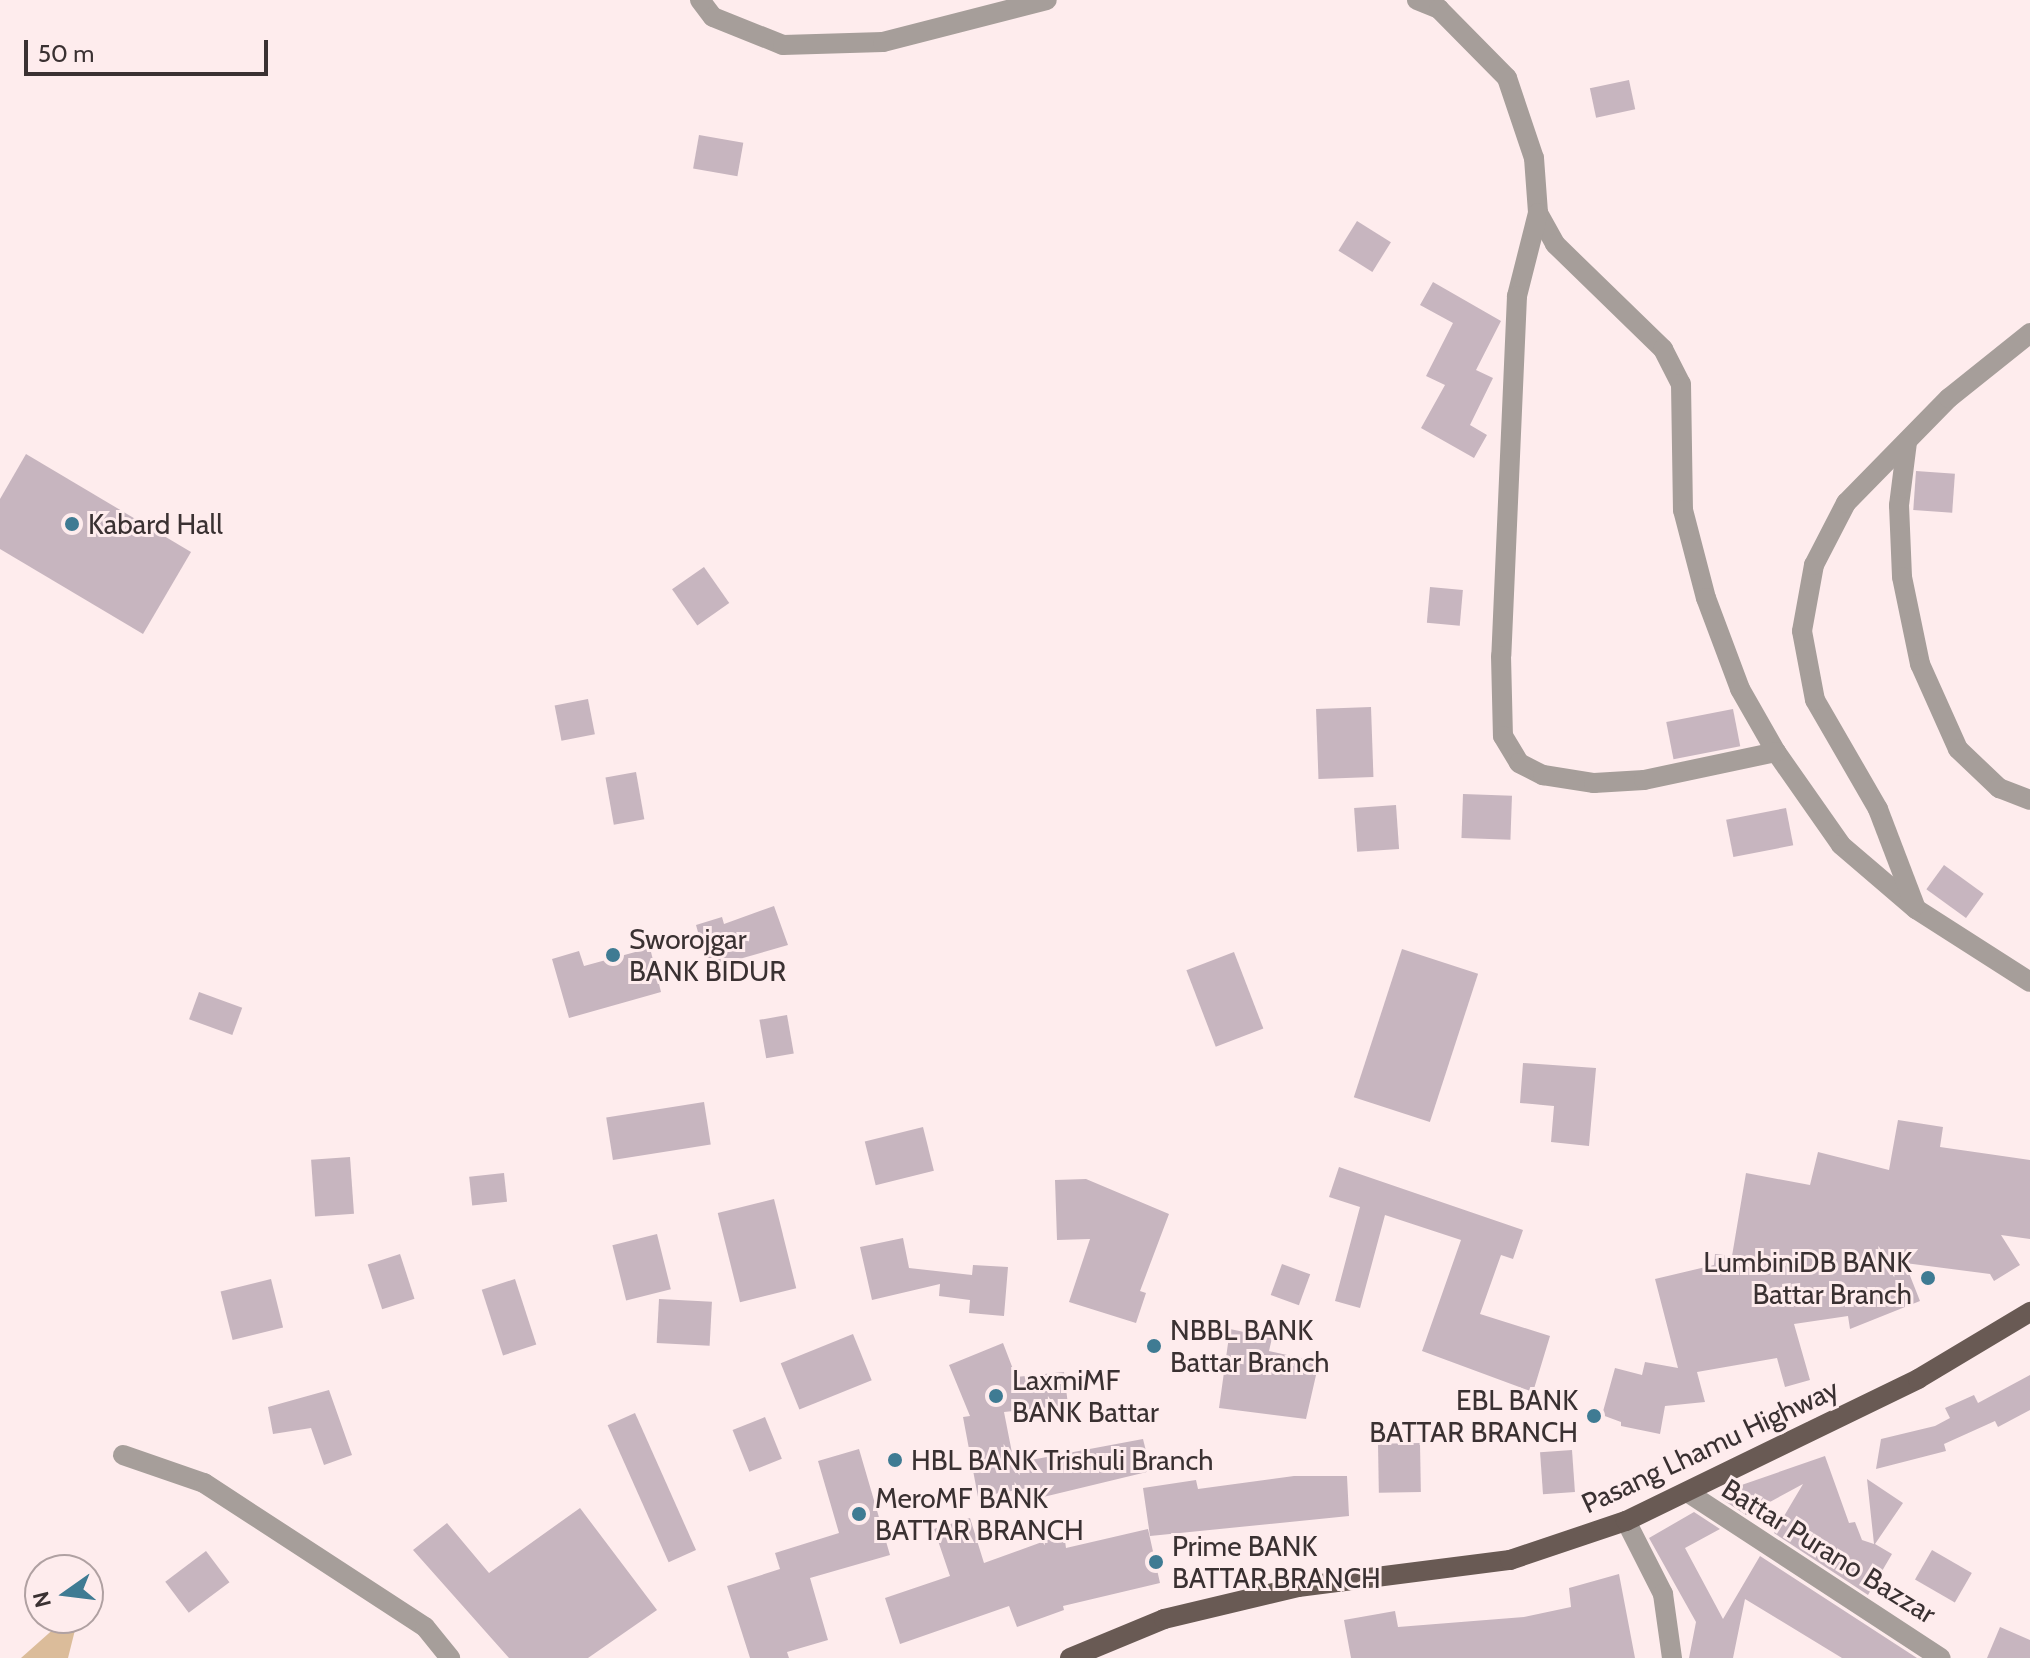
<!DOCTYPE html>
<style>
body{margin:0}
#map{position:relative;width:2030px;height:1658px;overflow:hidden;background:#feeced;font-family:Cabin,sans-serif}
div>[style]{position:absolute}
.green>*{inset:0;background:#dbbc9a}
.building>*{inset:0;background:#c7b5bf;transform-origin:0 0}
.minor>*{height:20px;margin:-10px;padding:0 10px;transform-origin:10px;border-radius:10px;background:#a69e9a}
.primary>*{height:20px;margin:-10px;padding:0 10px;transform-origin:10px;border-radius:10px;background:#695a54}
.dots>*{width:22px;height:22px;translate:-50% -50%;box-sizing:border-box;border:4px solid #feeced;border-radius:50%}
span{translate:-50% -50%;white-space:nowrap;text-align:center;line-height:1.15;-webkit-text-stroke:6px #feeced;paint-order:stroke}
.poi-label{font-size:28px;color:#3a3132}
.left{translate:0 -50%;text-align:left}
.right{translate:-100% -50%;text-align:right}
.street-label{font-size:28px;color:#3a3132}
.north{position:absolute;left:24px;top:1554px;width:80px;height:80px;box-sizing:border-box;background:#feeced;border:2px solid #b0a1a2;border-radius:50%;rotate:256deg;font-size:22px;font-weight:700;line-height:32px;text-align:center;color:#3a3132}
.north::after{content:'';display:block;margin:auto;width:28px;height:36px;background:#3f7b93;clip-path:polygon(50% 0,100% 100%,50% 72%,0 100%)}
.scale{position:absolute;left:24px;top:40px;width:244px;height:36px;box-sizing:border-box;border:4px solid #3a3132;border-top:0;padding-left:10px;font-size:24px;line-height:28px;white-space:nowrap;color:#3a3132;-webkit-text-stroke:6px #feeced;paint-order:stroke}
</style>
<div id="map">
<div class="green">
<i style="clip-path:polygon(66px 1618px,78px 1618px,68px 1658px,21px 1658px)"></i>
</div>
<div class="building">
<i style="left:1629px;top:80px;width:30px;height:40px;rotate:78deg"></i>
<i style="left:699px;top:135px;width:45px;height:34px;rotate:10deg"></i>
<i style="left:1357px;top:221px;width:40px;height:35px;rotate:32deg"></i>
<i style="clip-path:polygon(1433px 282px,1501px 321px,1476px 370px,1493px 378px,1470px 425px,1487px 435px,1474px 458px,1421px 428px,1445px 385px,1426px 376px,1453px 323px,1420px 305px)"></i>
<i style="clip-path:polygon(26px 454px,191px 552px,143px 634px,0 549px,0 499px)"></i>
<i style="left:1916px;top:471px;width:39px;height:39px;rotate:4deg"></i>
<i style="left:704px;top:567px;width:44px;height:39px;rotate:55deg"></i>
<i style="left:1430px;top:587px;width:33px;height:36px;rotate:5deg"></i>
<i style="left:588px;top:699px;width:36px;height:34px;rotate:79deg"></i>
<i style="left:1371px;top:707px;width:70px;height:55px;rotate:88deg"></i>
<i style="left:1733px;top:709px;width:38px;height:68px;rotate:79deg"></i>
<i style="left:636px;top:772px;width:48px;height:31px;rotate:80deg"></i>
<i style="left:1463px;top:794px;width:49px;height:44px;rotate:2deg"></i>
<i style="left:1396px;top:805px;width:44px;height:42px;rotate:86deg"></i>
<i style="left:1786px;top:808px;width:38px;height:61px;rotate:79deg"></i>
<i style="left:1944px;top:865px;width:49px;height:30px;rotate:36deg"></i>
<i style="clip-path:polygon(774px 906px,788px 945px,708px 968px,696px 925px,722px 917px,724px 924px)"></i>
<i style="clip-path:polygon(650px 948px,661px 992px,569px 1018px,552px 959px,579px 951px,584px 966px)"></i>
<i style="left:1402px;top:949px;width:80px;height:156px;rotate:18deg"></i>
<i style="left:1234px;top:952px;width:82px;height:51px;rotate:69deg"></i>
<i style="left:199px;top:992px;width:46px;height:29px;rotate:20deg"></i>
<i style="left:787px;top:1015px;width:39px;height:28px;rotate:80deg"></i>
<i style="clip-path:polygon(1523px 1063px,1596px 1068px,1589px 1146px,1551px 1142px,1554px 1106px,1520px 1103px)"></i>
<i style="left:704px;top:1102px;width:43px;height:99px;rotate:81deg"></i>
<i style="clip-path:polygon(1898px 1120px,1943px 1127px,1940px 1147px,2030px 1160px,2030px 1239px,2001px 1235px,2020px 1265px,1994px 1281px,1990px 1274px,1905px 1263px,1920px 1301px,1850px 1329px,1848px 1316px,1794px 1324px,1810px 1380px,1785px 1387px,1777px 1358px,1697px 1372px,1705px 1402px,1665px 1406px,1660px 1434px,1621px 1426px,1621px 1422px,1602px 1415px,1615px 1368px,1642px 1375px,1645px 1362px,1678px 1368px,1655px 1279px,1714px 1265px,1715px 1254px,1732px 1256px,1746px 1173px,1810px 1185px,1818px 1152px,1889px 1170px)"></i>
<i style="left:923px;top:1127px;width:45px;height:60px;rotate:76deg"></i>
<i style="left:350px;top:1157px;width:57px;height:39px;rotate:86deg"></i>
<i style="clip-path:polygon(1339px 1167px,1523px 1230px,1513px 1259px,1501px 1255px,1480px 1314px,1550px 1336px,1533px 1392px,1422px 1351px,1461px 1240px,1385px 1215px,1360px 1308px,1335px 1301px,1360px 1207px,1329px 1197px)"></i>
<i style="left:504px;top:1173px;width:29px;height:35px;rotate:84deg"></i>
<i style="clip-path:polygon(1086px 1179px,1169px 1214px,1140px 1291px,1146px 1293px,1136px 1323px,1069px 1302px,1090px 1239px,1057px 1240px,1055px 1180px)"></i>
<i style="left:774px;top:1199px;width:92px;height:58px;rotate:76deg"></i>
<i style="left:657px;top:1234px;width:57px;height:46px;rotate:76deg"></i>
<i style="clip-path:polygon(903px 1238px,909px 1268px,972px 1275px,973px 1265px,1008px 1267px,1004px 1316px,969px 1313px,970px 1300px,939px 1296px,940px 1284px,872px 1300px,860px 1247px)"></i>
<i style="left:400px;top:1254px;width:47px;height:34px;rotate:72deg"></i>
<i style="left:1282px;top:1264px;width:30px;height:33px;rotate:20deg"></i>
<i style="left:271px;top:1279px;width:50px;height:52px;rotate:76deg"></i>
<i style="left:515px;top:1279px;width:69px;height:35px;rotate:72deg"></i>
<i style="left:659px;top:1299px;width:53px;height:44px;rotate:3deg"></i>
<i style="clip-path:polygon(1230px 1329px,1272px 1338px,1269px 1351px,1319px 1362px,1306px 1419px,1219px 1408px)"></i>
<i style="left:853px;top:1334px;width:50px;height:78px;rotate:68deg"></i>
<i style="clip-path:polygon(1003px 1343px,1016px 1377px,1064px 1372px,1068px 1405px,1004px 1412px,1014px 1463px,1143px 1439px,1151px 1471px,1035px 1499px,1033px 1487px,978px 1497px,963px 1417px,970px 1416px,949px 1365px)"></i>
<i style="clip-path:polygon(2030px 1375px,2030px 1410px,1998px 1427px,1995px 1421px,1944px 1444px,1946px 1451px,1876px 1469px,1881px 1439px,1935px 1426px,1950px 1418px,1945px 1408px,1974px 1395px,1978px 1403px)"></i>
<i style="clip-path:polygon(329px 1390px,352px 1455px,324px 1465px,311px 1428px,273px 1434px,268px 1407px)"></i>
<i style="left:635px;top:1413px;width:150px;height:30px;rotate:66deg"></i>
<i style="left:765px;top:1417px;width:45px;height:35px;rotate:68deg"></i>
<i style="left:1420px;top:1443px;width:49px;height:42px;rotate:89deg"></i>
<i style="clip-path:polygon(859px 1449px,890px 1555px,810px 1578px,828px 1640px,787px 1652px,789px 1658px,750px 1658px,727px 1586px,780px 1569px,775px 1553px,839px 1533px,818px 1461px)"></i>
<i style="left:1572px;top:1450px;width:42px;height:32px;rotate:86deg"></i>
<i style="clip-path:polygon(1825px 1456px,1849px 1523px,1855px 1522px,1862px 1540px,1874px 1544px,1867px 1479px,1903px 1503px,1875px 1544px,1892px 1554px,1868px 1595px,1774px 1533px,1803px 1484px,1746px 1515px,1720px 1498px,1730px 1489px)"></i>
<i style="clip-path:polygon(1294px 1476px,1347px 1476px,1349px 1516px,1150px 1536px,1143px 1488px,1196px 1480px,1198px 1489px)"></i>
<i style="clip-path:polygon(580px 1508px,657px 1610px,588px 1658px,509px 1658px,413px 1550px,447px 1523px,489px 1573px)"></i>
<i style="clip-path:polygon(1694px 1512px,1720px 1529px,1685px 1548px,1723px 1619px,1760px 1556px,1917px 1658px,1842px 1658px,1745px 1599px,1733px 1658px,1689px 1658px,1696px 1622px,1649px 1538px)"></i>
<i style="clip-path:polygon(970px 1518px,984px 1563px,1064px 1534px,1066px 1548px,1148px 1529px,1160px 1583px,1063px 1606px,1064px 1610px,1017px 1627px,1009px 1606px,900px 1644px,885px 1598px,950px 1576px,934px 1529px)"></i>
<i style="left:1932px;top:1550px;width:46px;height:34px;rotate:30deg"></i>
<i style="left:206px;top:1551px;width:39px;height:51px;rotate:53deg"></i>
<i style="clip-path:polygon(1619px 1574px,1635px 1658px,1351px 1658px,1344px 1620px,1395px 1611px,1398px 1627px,1524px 1617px,1571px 1607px,1569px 1588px)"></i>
<i style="clip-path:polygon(2000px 1627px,2030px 1640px,2030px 1658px,1987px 1658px)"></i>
</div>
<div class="minor">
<i style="left:700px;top:0;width:21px;rotate:53deg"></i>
<i style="left:713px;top:17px;width:75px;rotate:21.8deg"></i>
<i style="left:783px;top:45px;width:100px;rotate:-1.7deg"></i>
<i style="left:883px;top:42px;width:169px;rotate:-14.4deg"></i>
<i style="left:1417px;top:0;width:24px;rotate:22deg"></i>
<i style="left:1439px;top:9px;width:97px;rotate:45.4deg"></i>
<i style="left:1507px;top:78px;width:84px;rotate:71.4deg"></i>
<i style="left:1534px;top:158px;width:55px;rotate:85.8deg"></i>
<i style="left:1538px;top:213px;width:35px;rotate:61deg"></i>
<i style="left:1555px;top:244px;width:151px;rotate:44.2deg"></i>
<i style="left:1663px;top:349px;width:39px;rotate:63deg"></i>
<i style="left:1681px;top:384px;width:126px;rotate:89.1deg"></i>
<i style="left:1683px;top:510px;width:91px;rotate:75.4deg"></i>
<i style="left:1706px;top:598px;width:97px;rotate:69.5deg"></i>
<i style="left:1740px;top:689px;width:73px;rotate:60.3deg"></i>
<i style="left:1776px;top:752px;width:113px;rotate:55deg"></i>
<i style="left:1841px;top:845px;width:99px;rotate:40.5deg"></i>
<i style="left:1916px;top:909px;width:135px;rotate:32.6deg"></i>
<i style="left:1538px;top:213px;width:86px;rotate:104.2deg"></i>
<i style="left:1517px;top:296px;width:360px;rotate:92.5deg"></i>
<i style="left:1501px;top:656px;width:80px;rotate:88.6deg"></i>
<i style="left:1503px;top:736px;width:31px;rotate:59deg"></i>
<i style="left:1519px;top:763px;width:27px;rotate:27deg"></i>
<i style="left:1543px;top:775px;width:52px;rotate:8.9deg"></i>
<i style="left:1594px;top:783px;width:50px;rotate:-3.4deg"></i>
<i style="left:1644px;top:780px;width:135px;rotate:-12deg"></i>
<i style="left:1907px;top:442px;width:64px;rotate:97.2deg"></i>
<i style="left:1899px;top:505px;width:72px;rotate:87.6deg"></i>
<i style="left:1902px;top:577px;width:89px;rotate:78.3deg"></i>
<i style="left:1920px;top:664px;width:93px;rotate:65.9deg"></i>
<i style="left:1958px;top:749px;width:57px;rotate:43.6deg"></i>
<i style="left:1999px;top:788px;width:33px;rotate:21deg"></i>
<i style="left:1915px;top:906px;width:104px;rotate:-110.9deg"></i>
<i style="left:1878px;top:809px;width:126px;rotate:-120deg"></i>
<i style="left:1815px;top:700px;width:70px;rotate:-100.7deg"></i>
<i style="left:1802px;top:631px;width:67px;rotate:-79.7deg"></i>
<i style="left:1814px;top:565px;width:70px;rotate:-62.7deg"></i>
<i style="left:1846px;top:503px;width:147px;rotate:-45.6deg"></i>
<i style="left:1949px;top:398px;width:104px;rotate:-38.7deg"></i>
<i style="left:123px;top:1455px;width:86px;rotate:19.1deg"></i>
<i style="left:204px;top:1483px;width:264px;rotate:33.1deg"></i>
<i style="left:425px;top:1627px;width:40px;rotate:51deg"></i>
<i style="left:1687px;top:1492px;width:303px;rotate:33.2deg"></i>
<i style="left:1626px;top:1521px;width:82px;rotate:63.1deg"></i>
<i style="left:1663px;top:1594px;width:65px;rotate:82deg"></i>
</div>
<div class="primary">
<i style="left:1070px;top:1658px;width:102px;rotate:-22.5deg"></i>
<i style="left:1164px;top:1619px;width:138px;rotate:-13.4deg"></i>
<i style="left:1298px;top:1587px;width:214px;rotate:-7.3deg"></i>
<i style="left:1510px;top:1560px;width:122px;rotate:-18.6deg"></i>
<i style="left:1626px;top:1521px;width:325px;rotate:-25.9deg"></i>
<i style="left:1918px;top:1379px;width:131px;rotate:-30.9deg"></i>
</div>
<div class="dots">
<i style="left:72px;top:524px;background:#3f7b93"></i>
<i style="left:613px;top:955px;background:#3f7b93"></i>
<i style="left:1928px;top:1278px;background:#3f7b93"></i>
<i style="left:1154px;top:1346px;background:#3f7b93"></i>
<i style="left:996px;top:1396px;background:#3f7b93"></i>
<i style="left:1594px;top:1416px;background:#3f7b93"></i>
<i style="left:895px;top:1460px;background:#3f7b93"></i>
<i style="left:859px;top:1514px;background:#3f7b93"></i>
<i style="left:1156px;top:1562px;background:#3f7b93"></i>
</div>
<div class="poi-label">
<span class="left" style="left:88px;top:524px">Kabard Hall</span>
<span class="left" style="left:629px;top:955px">Sworojgar<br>BANK BIDUR</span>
<span class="right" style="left:1912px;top:1278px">LumbiniDB BANK<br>Battar Branch</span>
<span class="left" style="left:1170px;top:1346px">NBBL BANK<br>Battar Branch</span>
<span class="left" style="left:1012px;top:1396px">LaxmiMF<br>BANK Battar</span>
<span class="right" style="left:1578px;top:1416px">EBL BANK<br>BATTAR BRANCH</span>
<span class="left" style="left:911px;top:1460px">HBL BANK Trishuli Branch</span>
<span class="left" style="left:875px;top:1514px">MeroMF BANK<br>BATTAR BRANCH</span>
<span class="left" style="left:1172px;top:1562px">Prime BANK<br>BATTAR BRANCH</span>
</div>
<div class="street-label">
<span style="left:1710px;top:1446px;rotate:-25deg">Pasang Lhamu Highway</span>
<span style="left:1829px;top:1551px;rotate:32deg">Battar Purano Bazzar</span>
</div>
<div class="north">N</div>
<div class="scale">50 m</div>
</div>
